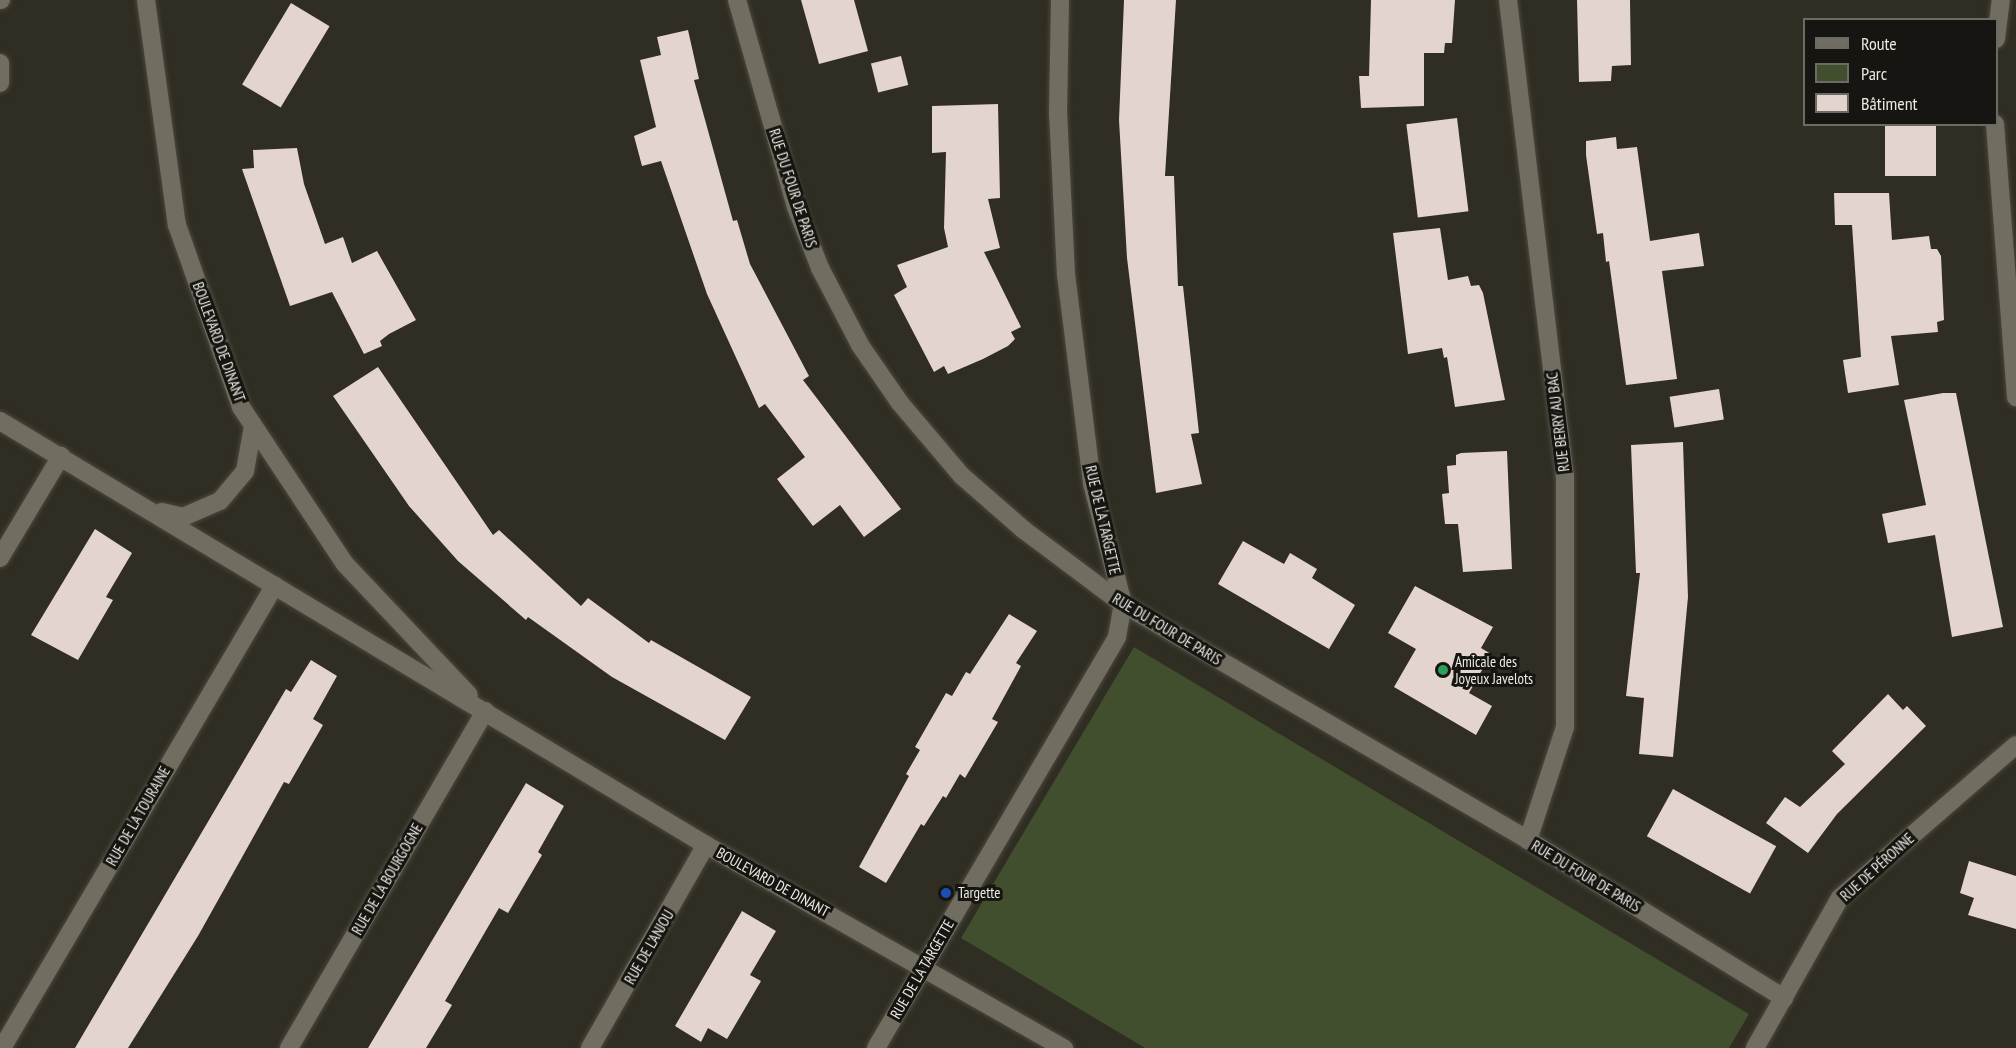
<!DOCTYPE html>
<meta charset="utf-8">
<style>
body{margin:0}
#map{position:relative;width:2016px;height:1048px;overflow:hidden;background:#302d22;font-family:"PT Sans Narrow",sans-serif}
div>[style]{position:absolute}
.green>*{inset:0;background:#414f2f}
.building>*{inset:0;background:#e3d4cd;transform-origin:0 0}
.roads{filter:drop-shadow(0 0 2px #4b483f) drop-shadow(0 0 2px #4b483f)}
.street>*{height:18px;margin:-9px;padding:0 9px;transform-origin:9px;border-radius:9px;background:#716e61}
.secondary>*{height:18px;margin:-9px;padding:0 9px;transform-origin:9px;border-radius:9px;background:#716e61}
.dots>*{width:16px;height:16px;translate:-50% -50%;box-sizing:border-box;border:3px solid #171511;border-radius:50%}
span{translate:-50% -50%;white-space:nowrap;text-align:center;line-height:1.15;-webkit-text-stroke:6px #171511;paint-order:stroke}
.street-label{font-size:15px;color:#ebeae3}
.poi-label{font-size:15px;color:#ebeae3}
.left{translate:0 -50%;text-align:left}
.legend{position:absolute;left:1803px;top:18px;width:195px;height:108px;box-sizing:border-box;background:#171511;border:2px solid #6c6a65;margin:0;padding:8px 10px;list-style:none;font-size:18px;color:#ebeae3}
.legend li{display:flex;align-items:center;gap:12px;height:30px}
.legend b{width:30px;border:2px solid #6c6a65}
</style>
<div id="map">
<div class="green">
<i style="clip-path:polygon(1134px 647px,1749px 1014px,1729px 1048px,1145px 1048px,961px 938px)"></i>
</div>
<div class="building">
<i style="clip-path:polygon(801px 0,854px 0,868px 51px,819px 64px)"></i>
<i style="clip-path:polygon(1124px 0,1176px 0,1165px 176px,1174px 176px,1178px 286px,1183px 286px,1199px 433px,1191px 434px,1202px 484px,1156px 493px,1127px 258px,1119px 120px)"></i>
<i style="clip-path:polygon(1371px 0,1455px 0,1452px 43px,1445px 43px,1444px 53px,1424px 53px,1424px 106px,1361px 108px,1359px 76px,1369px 76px)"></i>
<i style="clip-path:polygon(1577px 0,1630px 0,1631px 65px,1612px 66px,1611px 81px,1579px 82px)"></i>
<i style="left:291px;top:3px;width:45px;height:95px;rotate:31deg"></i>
<i style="clip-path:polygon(688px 30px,699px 79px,694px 80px,733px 221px,737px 220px,750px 264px,809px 376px,803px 380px,901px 509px,864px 537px,840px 505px,813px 526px,777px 479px,805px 457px,765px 404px,759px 408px,707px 294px,661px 161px,642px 166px,634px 136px,656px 127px,640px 60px,661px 55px,657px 37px)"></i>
<i style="left:901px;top:56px;width:30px;height:31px;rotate:76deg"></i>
<i style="clip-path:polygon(998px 104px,1000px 198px,988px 199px,1000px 248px,984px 252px,1021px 327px,1011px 332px,1015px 339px,1008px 346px,983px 359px,948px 374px,944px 366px,934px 372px,894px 295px,907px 287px,897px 265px,948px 247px,944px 228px,946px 152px,932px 153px,932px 106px)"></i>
<i style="left:1457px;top:118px;width:94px;height:51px;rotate:83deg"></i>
<i style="left:1885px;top:124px;width:51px;height:52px"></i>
<i style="clip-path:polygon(1616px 137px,1617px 149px,1637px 147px,1650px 241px,1699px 233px,1704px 266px,1662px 271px,1677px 379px,1626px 385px,1609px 261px,1606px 262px,1603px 233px,1597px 234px,1586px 155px,1586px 141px)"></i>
<i style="clip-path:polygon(297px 148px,304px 184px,325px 244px,343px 237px,352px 263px,377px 251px,416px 320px,389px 334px,380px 341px,382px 346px,364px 354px,332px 292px,290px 306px,242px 169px,254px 168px,253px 150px)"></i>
<i style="clip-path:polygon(1834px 193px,1889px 193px,1892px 240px,1929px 236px,1931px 249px,1937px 249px,1941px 256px,1944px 320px,1937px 322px,1938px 332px,1891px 336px,1899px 385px,1848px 393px,1843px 360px,1861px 357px,1852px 225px,1835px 225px)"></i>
<i style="clip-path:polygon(1440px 228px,1448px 280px,1468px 276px,1471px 286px,1479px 285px,1483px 293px,1505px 400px,1455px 407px,1447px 357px,1444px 358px,1442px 348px,1408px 354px,1393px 233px)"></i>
<i style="clip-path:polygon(378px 367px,493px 535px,499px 530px,581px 606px,588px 598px,649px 643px,651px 640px,751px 697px,725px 740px,612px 677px,528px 617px,526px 620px,458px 561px,409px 506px,333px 396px)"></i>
<i style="left:1719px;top:389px;width:31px;height:50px;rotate:81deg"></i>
<i style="clip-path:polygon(1943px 393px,1956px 393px,2003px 627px,1952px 637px,1935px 535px,1888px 543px,1882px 514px,1926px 505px,1904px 400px)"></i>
<i style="clip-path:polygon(1683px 442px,1688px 597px,1673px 757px,1639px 754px,1644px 698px,1626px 696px,1640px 573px,1636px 573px,1631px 445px)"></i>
<i style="clip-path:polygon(1507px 451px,1512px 569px,1463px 572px,1458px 524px,1445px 524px,1442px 494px,1449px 493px,1447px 466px,1456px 465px,1456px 455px,1461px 453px)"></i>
<i style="clip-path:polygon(95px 529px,132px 553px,106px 597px,113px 600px,78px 660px,31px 635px)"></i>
<i style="clip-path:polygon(1243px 541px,1284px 564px,1290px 553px,1317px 569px,1312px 578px,1355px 605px,1329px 649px,1218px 584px)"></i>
<i style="clip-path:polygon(1415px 586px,1493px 627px,1481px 648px,1491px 654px,1469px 693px,1492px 706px,1476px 735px,1394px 687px,1416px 649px,1388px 633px)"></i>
<i style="clip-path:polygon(1009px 614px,1037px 631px,1016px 663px,1021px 666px,992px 719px,998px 722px,965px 778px,960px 774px,946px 798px,943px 796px,924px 826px,921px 824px,886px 883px,859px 867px,909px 776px,906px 774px,920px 750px,915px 747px,946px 693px,952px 696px,966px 672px,970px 674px)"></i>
<i style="clip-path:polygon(311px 660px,337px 676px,313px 719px,323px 725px,289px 784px,284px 782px,198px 936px,128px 1048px,75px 1048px,286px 689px,291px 692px)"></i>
<i style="clip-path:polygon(1888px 694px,1903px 710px,1907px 706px,1926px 726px,1837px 814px,1808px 853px,1766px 823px,1785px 797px,1800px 807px,1845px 764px,1832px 751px)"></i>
<i style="clip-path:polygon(526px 783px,564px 806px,538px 852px,542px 855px,508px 913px,499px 908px,445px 1001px,452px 1005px,426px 1048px,368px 1048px)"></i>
<i style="left:1673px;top:789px;width:118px;height:54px;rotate:29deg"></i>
<i style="clip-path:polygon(1969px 861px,2016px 876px,2016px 929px,1968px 915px,1974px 898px,1960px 893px)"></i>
<i style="clip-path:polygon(742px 911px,776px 931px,750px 975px,761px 981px,727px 1039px,708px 1028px,701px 1042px,675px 1026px)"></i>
</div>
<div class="roads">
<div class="street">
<i style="left:146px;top:0;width:227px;rotate:82.2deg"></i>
<i style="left:177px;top:225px;width:193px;rotate:70.6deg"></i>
<i style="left:241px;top:407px;width:188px;rotate:56.5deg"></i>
<i style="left:345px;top:564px;width:180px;rotate:46.6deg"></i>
<i style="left:737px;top:0;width:215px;rotate:74.1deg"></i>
<i style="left:796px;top:207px;width:66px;rotate:68.5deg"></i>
<i style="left:820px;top:268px;width:87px;rotate:62.5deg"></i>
<i style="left:860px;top:345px;width:70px;rotate:55.4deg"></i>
<i style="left:900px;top:403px;width:96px;rotate:49.7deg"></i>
<i style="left:962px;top:476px;width:82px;rotate:41.1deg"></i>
<i style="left:1024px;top:530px;width:124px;rotate:36.8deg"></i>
<i style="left:1123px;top:604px;width:469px;rotate:30.2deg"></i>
<i style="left:1528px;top:840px;width:301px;rotate:31.7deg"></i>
<i style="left:1508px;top:0;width:478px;rotate:83.2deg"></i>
<i style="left:1565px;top:475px;width:252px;rotate:90deg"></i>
<i style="left:1565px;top:727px;width:119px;rotate:108.1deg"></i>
<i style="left:1996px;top:39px;width:39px;rotate:-83deg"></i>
<i style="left:0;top:63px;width:20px;rotate:90deg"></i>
<i style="left:1995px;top:124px;width:274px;rotate:85.6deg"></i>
<i style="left:0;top:421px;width:824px;rotate:30.99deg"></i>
<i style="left:706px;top:845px;width:412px;rotate:29.6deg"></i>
<i style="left:162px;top:512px;width:22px;rotate:13deg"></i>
<i style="left:183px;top:517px;width:40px;rotate:-23.4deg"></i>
<i style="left:220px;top:501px;width:39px;rotate:-50deg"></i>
<i style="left:245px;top:471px;width:46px;rotate:-79.9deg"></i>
<i style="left:0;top:558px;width:119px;rotate:-59.1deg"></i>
<i style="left:2px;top:1048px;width:537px;rotate:-59.48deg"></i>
<i style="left:289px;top:1048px;width:390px;rotate:-59.8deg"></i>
<i style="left:590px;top:1048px;width:234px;rotate:-60.3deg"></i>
<i style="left:876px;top:1048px;width:476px;rotate:-59.6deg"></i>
<i style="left:1117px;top:637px;width:34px;rotate:-80deg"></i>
<i style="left:1123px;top:604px;width:125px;rotate:-104.4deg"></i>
<i style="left:1092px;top:483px;width:210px;rotate:-97.1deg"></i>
<i style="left:1066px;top:275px;width:161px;rotate:-92.8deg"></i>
<i style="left:1058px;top:114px;width:114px;rotate:-89deg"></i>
<i style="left:1755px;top:1048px;width:172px;rotate:-60.5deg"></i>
<i style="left:1840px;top:898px;width:233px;rotate:-41deg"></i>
</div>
<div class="secondary">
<i style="left:0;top:0;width:1px"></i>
</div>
</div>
<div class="dots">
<i style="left:1443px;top:670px;background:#2e9e5b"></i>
<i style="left:946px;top:893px;background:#1a4fb4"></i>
</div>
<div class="street-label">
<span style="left:793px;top:188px;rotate:72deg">RUE DU FOUR DE PARIS</span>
<span style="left:219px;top:342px;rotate:70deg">BOULEVARD DE DINANT</span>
<span style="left:1558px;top:422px;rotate:-97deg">RUE BERRY AU BAC</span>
<span style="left:1103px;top:520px;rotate:77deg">RUE DE LA TARGETTE</span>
<span style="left:1167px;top:629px;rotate:31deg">RUE DU FOUR DE PARIS</span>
<span style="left:138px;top:816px;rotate:-60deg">RUE DE LA TOURAINE</span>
<span style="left:1877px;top:867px;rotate:-42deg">RUE DE PÉRONNE</span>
<span style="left:1586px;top:876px;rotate:31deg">RUE DU FOUR DE PARIS</span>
<span style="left:387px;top:879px;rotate:-60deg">RUE DE LA BOURGOGNE</span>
<span style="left:773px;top:882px;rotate:29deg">BOULEVARD DE DINANT</span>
<span style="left:649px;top:947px;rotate:-60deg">RUE DE L'ANJOU</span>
<span style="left:922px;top:969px;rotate:-60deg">RUE DE LA TARGETTE</span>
</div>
<div class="poi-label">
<span class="left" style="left:1455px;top:670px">Amicale des<br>Joyeux Javelots</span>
<span class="left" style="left:958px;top:893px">Targette</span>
</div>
<ul class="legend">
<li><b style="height:8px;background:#716e61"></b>Route</li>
<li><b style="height:16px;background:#414f2f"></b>Parc</li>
<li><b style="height:16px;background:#e3d4cd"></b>Bâtiment</li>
</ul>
</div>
